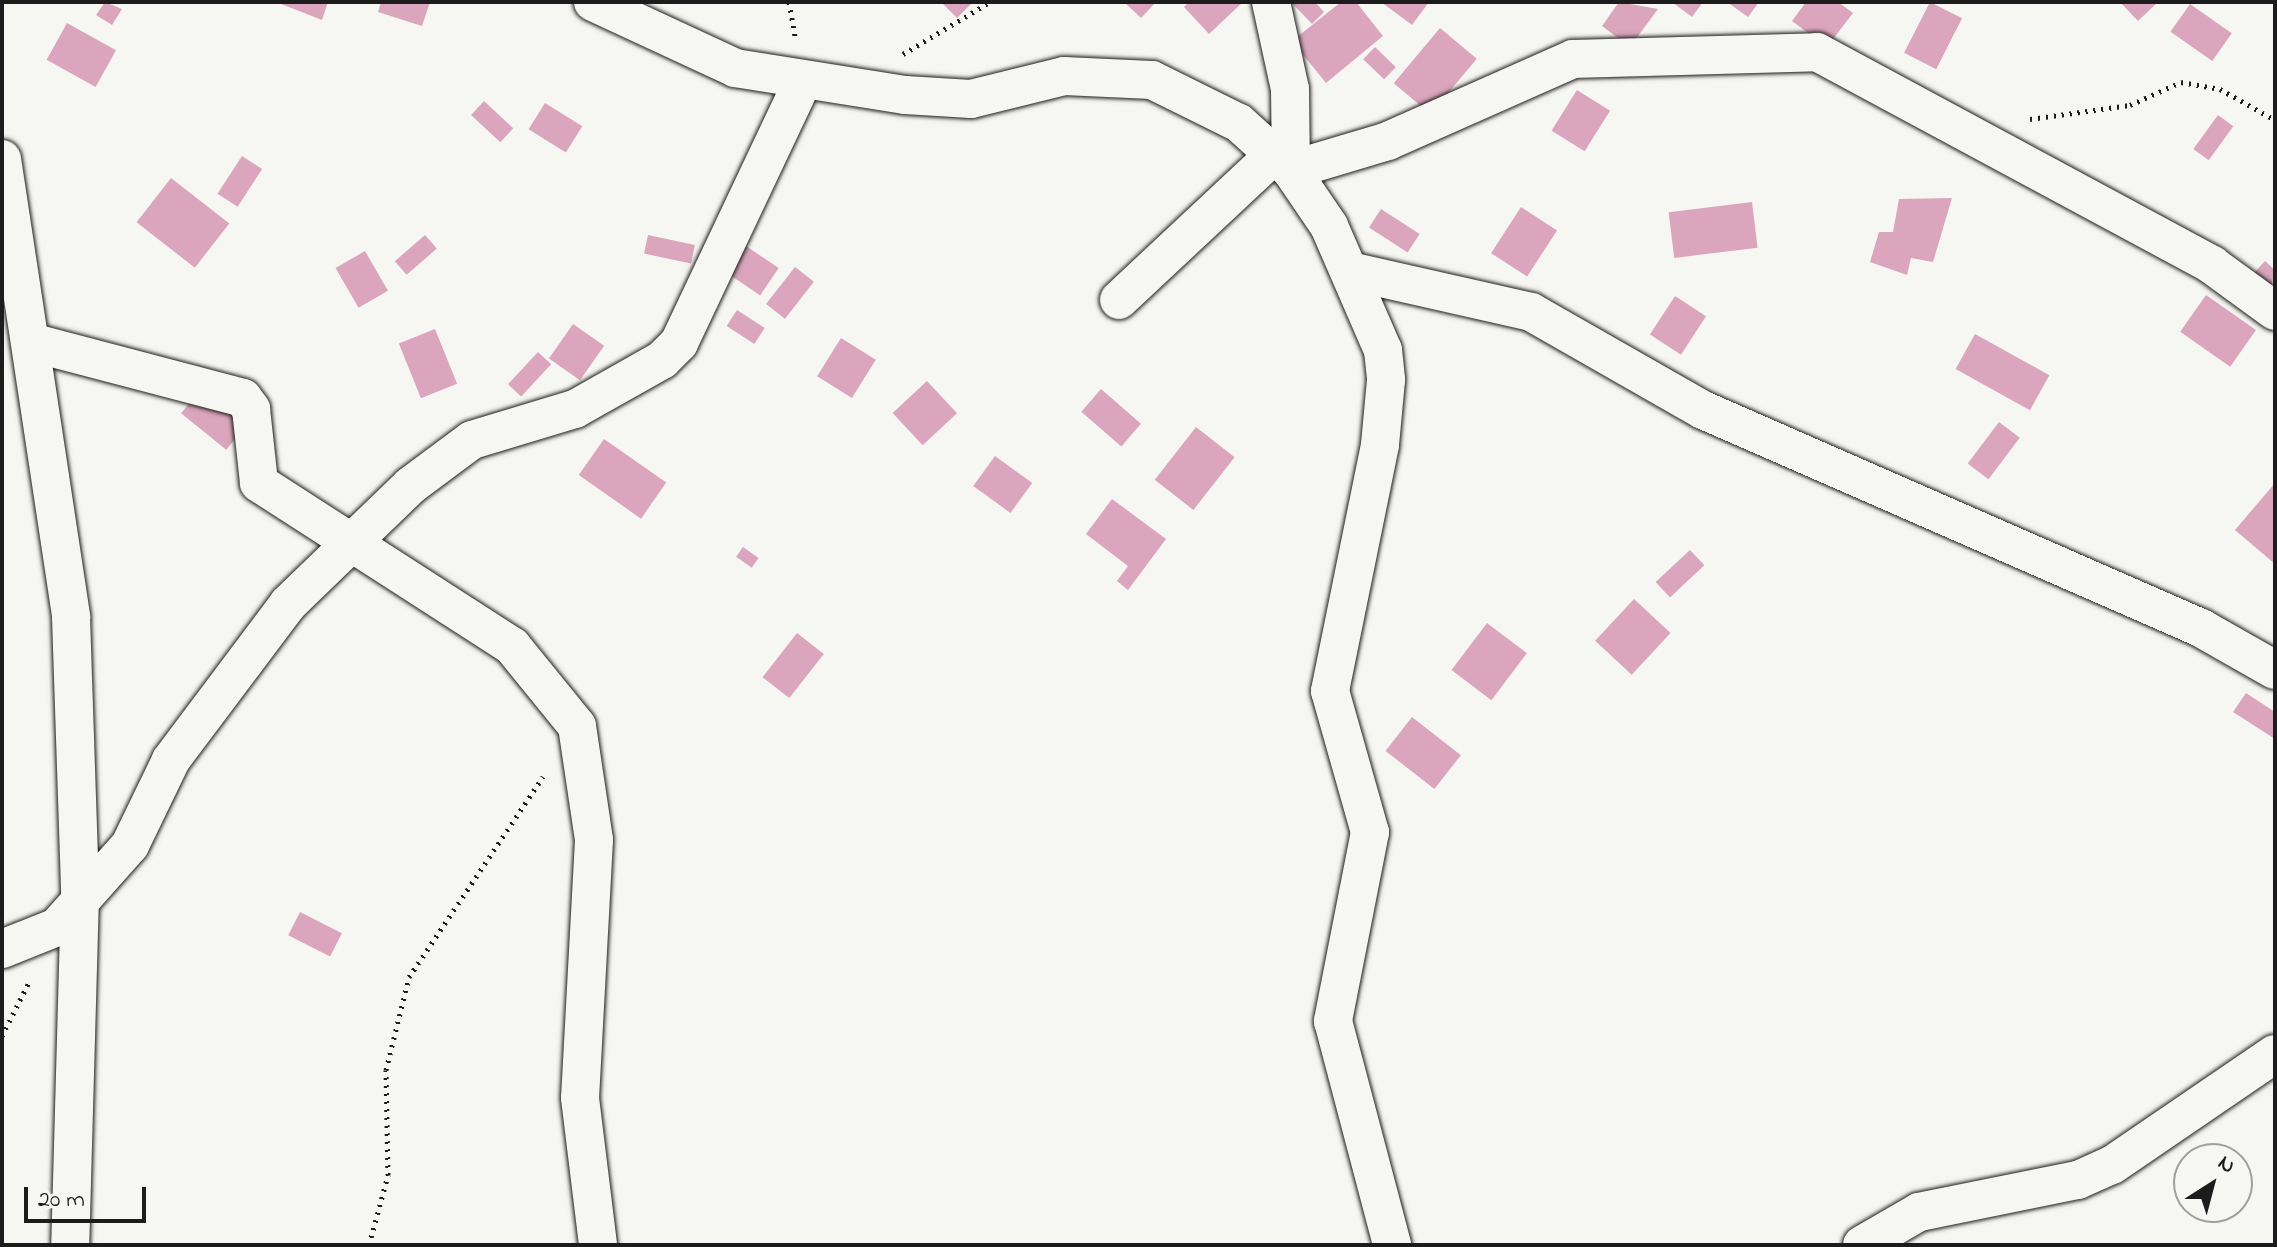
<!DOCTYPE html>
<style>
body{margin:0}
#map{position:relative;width:2277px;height:1247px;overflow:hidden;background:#f6f6f2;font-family:"Indie Flower",sans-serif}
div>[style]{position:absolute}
.building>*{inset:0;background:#dba6bd;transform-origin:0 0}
.path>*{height:5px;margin-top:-2.5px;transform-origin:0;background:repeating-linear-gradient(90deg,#1c1c1c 0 2px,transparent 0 8px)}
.roads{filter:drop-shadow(0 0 2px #1c1c1c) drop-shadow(0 0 2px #1c1c1c)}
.minor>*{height:38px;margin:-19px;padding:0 19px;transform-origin:19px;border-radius:19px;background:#f6f6f2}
span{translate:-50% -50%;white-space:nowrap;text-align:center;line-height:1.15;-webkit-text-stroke:8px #f6f6f2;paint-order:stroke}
.frame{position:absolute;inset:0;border:4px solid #1c1c1c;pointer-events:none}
.north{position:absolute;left:2173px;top:1143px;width:80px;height:80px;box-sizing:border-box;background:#f6f6f2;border:2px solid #9f9f9c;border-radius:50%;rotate:36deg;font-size:22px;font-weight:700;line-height:32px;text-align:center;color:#1c1c1c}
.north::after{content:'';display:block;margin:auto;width:28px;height:36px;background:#1c1c1c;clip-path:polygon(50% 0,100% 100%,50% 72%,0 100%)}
.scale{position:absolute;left:24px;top:1187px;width:122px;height:36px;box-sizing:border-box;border:4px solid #1c1c1c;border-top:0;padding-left:10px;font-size:24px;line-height:28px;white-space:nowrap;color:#1c1c1c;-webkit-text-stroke:6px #f6f6f2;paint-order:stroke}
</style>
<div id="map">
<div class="building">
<i style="clip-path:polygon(105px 2px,122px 9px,112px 25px,96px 15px)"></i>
<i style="clip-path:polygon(276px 2px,328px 2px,322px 20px)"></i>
<i style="clip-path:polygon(381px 2px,430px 2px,422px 26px,378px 12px)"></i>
<i style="clip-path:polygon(941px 2px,973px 2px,957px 18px)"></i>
<i style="clip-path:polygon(1124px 2px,1156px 2px,1141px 18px)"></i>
<i style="clip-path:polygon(1189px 2px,1243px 2px,1209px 34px,1184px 7px)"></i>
<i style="clip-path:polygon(1291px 2px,1315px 2px,1324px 12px,1312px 24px)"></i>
<i style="clip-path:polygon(1341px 2px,1356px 2px,1383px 36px,1326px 83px,1292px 41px)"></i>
<i style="clip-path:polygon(1381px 2px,1429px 2px,1412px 25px)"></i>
<i style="clip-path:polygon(1619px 2px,1658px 9px,1630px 47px,1602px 26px)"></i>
<i style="clip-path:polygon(1672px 2px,1703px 2px,1692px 17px)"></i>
<i style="clip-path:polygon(1727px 2px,1759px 2px,1748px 17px)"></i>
<i style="clip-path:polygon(1806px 2px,1838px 2px,1853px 13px,1827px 47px,1792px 21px)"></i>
<i style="left:1930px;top:2px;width:36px;height:57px;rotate:27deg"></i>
<i style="clip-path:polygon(2120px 2px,2158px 2px,2138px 21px)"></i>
<i style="left:2190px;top:4px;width:51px;height:34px;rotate:35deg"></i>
<i style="left:67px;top:23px;width:56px;height:42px;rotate:29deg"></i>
<i style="left:1440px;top:28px;width:48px;height:72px;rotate:40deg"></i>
<i style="left:1375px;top:47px;width:29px;height:17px;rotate:44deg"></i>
<i style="left:1577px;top:90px;width:39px;height:48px;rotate:32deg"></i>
<i style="left:484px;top:101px;width:40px;height:19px;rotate:43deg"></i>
<i style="left:545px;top:103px;width:44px;height:31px;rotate:32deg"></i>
<i style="left:2218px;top:115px;width:19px;height:42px;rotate:36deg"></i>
<i style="left:242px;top:156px;width:24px;height:45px;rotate:33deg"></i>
<i style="left:171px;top:178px;width:74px;height:56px;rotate:38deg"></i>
<i style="clip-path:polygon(1952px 198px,1933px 262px,1911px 258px,1907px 275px,1870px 262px,1879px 232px,1893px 232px,1899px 199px)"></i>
<i style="left:1752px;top:202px;width:46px;height:84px;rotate:83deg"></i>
<i style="left:1521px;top:207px;width:43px;height:55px;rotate:33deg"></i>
<i style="left:1381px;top:209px;width:46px;height:22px;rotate:33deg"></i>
<i style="left:425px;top:235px;width:18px;height:40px;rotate:49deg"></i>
<i style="left:648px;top:235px;width:48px;height:19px;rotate:12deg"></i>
<i style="left:743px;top:244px;width:43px;height:33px;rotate:34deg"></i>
<i style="left:365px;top:251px;width:46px;height:34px;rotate:60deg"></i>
<i style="clip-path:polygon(2265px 261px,2275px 270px,2271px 288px,2254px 273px)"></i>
<i style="left:795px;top:267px;width:24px;height:47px;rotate:38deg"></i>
<i style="left:2206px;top:295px;width:61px;height:45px;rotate:35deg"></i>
<i style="left:1675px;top:296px;width:37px;height:46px;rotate:33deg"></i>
<i style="left:737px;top:310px;width:33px;height:19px;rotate:33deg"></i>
<i style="left:573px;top:324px;width:38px;height:42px;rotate:35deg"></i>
<i style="left:435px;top:329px;width:59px;height:39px;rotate:68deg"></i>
<i style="left:1975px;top:334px;width:85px;height:40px;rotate:29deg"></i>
<i style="left:841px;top:338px;width:41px;height:45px;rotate:32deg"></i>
<i style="left:538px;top:352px;width:18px;height:44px;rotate:43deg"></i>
<i style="left:927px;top:381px;width:44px;height:47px;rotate:47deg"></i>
<i style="left:1101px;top:389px;width:53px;height:30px;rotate:41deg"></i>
<i style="left:200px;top:390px;width:58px;height:30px;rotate:39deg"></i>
<i style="left:1999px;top:422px;width:26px;height:52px;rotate:37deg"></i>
<i style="left:1196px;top:427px;width:49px;height:67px;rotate:38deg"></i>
<i style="left:604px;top:439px;width:76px;height:44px;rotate:35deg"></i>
<i style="left:995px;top:456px;width:46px;height:37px;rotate:36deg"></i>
<i style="clip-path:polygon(2275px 483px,2275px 564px,2235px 530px)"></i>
<i style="clip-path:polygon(1112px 499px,1166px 539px,1128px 590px,1117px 581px,1128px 566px,1086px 534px)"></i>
<i style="left:743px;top:547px;width:19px;height:12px;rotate:35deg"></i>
<i style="left:1690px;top:550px;width:21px;height:47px;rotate:47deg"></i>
<i style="left:1634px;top:599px;width:50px;height:57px;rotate:43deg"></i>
<i style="left:1487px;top:623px;width:50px;height:59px;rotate:37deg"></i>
<i style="left:797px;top:633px;width:34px;height:56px;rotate:38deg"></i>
<i style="clip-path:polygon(2246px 693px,2275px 712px,2275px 739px,2233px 712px)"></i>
<i style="left:1412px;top:717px;width:62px;height:43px;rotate:38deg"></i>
<i style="left:300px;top:912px;width:47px;height:26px;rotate:27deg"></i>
</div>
<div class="path">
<i style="left:789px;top:2px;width:39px;rotate:80deg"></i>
<i style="left:903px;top:54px;width:101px;rotate:-30.9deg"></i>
<i style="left:2030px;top:119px;width:101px;rotate:-8deg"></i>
<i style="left:2130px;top:105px;width:56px;rotate:-24.3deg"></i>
<i style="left:2181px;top:82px;width:40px;rotate:10deg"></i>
<i style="left:2220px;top:89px;width:63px;rotate:29.4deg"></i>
<i style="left:2px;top:1036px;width:63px;rotate:-63.4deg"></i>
<i style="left:369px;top:1245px;width:73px;rotate:-74.8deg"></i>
<i style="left:388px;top:1175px;width:105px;rotate:-91.1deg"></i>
<i style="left:386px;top:1070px;width:96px;rotate:-76.1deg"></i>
<i style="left:409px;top:977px;width:241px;rotate:-56.2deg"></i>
</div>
<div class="roads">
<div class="minor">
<i style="left:593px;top:2px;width:157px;rotate:24.9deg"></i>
<i style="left:735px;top:68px;width:172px;rotate:9deg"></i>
<i style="left:905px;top:95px;width:66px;rotate:3.5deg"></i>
<i style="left:971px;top:99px;width:96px;rotate:-13.9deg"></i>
<i style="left:1064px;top:76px;width:88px;rotate:2.6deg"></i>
<i style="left:1152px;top:80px;width:97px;rotate:26.3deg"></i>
<i style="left:1239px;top:123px;width:70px;rotate:42.1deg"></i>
<i style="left:1291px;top:170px;width:68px;rotate:55.8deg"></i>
<i style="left:1329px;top:226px;width:135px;rotate:66.5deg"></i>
<i style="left:1383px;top:350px;width:30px;rotate:84deg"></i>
<i style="left:1386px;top:380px;width:65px;rotate:95.3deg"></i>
<i style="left:1380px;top:445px;width:251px;rotate:101.5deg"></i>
<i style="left:1330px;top:691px;width:147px;rotate:74.2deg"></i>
<i style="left:1370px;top:832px;width:193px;rotate:101.1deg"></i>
<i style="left:1333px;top:1021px;width:232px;rotate:75.2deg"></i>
<i style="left:1271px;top:2px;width:89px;rotate:77.7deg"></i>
<i style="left:1290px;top:89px;width:81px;rotate:89.3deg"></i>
<i style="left:1291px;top:170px;width:101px;rotate:-16.6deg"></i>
<i style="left:1388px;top:141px;width:202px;rotate:-23.9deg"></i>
<i style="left:1573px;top:59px;width:244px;rotate:-1.6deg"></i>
<i style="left:1817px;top:52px;width:449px;rotate:28.3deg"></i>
<i style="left:2212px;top:265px;width:78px;rotate:36.1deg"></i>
<i style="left:2px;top:159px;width:463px;rotate:81.4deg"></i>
<i style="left:71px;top:617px;width:278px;rotate:88.1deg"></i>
<i style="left:80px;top:895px;width:350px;rotate:91.6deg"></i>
<i style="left:1354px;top:272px;width:181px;rotate:12.7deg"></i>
<i style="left:1531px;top:312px;width:198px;rotate:29.7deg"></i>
<i style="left:1703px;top:410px;width:544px;rotate:23.64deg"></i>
<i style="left:2201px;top:628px;width:85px;rotate:29.6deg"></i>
<i style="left:1119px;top:300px;width:212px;rotate:-43.1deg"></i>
<i style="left:34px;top:343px;width:216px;rotate:14.7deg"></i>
<i style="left:243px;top:398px;width:14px;rotate:54deg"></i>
<i style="left:251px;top:409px;width:74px;rotate:83.8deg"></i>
<i style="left:259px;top:483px;width:301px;rotate:32.8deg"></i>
<i style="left:512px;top:646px;width:103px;rotate:50.9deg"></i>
<i style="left:577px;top:726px;width:115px;rotate:81.5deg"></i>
<i style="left:594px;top:840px;width:258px;rotate:93.1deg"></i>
<i style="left:580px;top:1098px;width:148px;rotate:83deg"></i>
<i style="left:2px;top:949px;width:59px;rotate:-21.8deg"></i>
<i style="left:57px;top:927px;width:110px;rotate:-48.3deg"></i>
<i style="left:130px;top:845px;width:94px;rotate:-64.2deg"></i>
<i style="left:171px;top:760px;width:195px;rotate:-53.1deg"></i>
<i style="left:288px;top:604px;width:170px;rotate:-44deg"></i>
<i style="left:410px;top:486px;width:77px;rotate:-36.6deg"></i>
<i style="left:472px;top:440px;width:108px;rotate:-16.8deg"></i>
<i style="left:575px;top:409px;width:100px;rotate:-29.4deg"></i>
<i style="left:662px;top:360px;width:24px;rotate:-45deg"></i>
<i style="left:679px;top:343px;width:290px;rotate:-64.7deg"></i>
<i style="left:1862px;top:1245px;width:66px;rotate:-30.1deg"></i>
<i style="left:1919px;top:1212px;width:162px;rotate:-11.4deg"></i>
<i style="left:2078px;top:1180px;width:37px;rotate:-24deg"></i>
<i style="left:2112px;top:1165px;width:197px;rotate:-34.3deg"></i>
</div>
</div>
<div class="frame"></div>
<div class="north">N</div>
<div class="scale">20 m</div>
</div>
